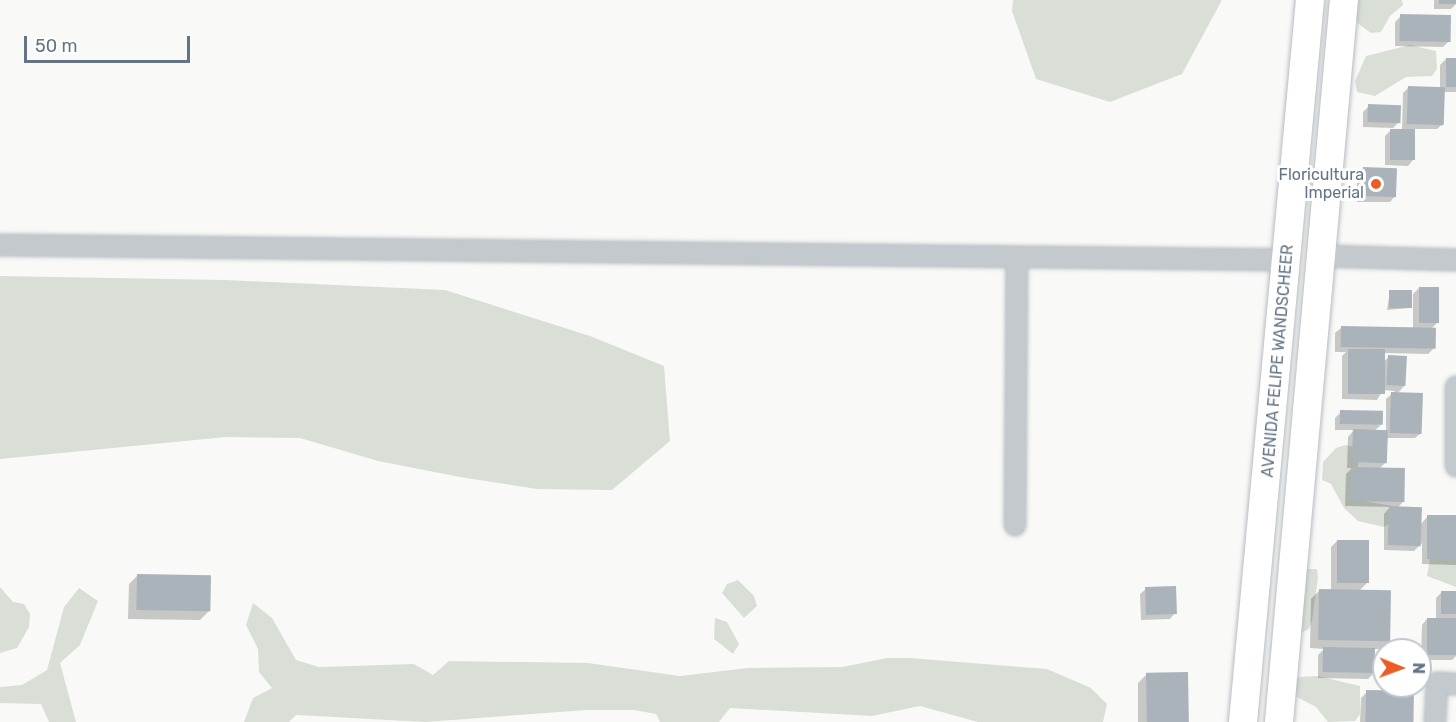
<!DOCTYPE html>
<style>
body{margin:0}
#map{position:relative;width:1456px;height:722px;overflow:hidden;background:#f9faf7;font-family:Rubik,sans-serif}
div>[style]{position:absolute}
.green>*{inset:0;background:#d9dfd6}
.shadow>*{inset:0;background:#0003}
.building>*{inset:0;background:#aab3ba;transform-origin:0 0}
.roads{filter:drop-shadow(0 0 2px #b7bcc2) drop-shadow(0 0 2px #b7bcc2)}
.minor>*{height:20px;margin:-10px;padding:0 10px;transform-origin:10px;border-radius:10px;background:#c4c9cd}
.secondary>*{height:28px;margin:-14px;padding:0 14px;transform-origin:14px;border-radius:14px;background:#fff}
.dots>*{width:16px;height:16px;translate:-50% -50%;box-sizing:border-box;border:3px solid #fff;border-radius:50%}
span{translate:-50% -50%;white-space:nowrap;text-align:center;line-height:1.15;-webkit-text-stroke:6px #fff;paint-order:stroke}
.poi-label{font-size:16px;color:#637484}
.right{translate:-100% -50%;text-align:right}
.street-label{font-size:16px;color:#637484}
.north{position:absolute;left:1372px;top:638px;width:60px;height:60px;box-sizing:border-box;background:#fff;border:2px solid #c1c7ce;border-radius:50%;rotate:91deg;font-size:16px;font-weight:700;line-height:24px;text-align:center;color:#637484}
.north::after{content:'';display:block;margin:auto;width:21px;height:27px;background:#ec5c25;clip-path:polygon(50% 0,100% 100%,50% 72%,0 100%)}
.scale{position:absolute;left:24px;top:36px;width:166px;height:27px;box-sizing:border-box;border:3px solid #637484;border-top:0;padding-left:8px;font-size:18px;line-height:21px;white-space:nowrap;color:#637484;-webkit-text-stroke:4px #fff;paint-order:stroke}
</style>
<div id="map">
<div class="green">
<i style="clip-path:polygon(1013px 0,1222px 0,1182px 74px,1110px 102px,1036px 79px,1012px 11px)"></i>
<i style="clip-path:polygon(1347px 0,1402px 0,1403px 5px,1390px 16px,1381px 32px,1371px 33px,1356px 22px)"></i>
<i style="clip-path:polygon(1410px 45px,1436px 51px,1437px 69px,1432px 76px,1406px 77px,1375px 96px,1357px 92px,1355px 81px,1366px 56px)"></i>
<i style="clip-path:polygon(0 276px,225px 280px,445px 290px,590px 336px,664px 366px,670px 441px,612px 490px,537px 489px,460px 477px,378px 461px,300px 438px,226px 437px,0 459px)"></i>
<i style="clip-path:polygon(1346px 445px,1354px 447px,1359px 459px,1354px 486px,1364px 501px,1392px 506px,1392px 522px,1384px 527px,1358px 521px,1344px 508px,1331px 484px,1322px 480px,1323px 462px,1336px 448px)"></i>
<i style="clip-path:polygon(1456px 556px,1456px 587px,1427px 576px,1430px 559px)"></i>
<i style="clip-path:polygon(1299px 569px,1317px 569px,1318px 578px,1312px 621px,1309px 629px,1300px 633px)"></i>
<i style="clip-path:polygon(738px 580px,754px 596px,757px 606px,744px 618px,722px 593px,727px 584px)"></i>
<i style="clip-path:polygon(0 587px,13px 602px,24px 604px,30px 614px,29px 627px,17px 648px,0 653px)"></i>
<i style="clip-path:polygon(79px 588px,98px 601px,80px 645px,60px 663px,76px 722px,49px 722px,41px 704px,0 703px,0 687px,22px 685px,47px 670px,64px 607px)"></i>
<i style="clip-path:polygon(253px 603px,272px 618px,296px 660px,319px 667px,414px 664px,433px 675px,449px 661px,588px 663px,680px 676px,748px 668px,842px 667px,887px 658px,910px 658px,1047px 669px,1091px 688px,1107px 704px,1103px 722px,978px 722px,920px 706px,872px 716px,730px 708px,719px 722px,660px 722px,656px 714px,634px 710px,587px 710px,425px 722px,296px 715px,289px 722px,244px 722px,253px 698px,272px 688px,259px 672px,258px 649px,246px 625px)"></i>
<i style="clip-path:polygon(715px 618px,727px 622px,739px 644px,733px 654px,714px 639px)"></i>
<i style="clip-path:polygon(1318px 676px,1360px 686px,1360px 714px,1355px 721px,1328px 722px,1316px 707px,1291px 694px,1291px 684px,1299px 677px)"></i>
</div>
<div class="shadow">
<i style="clip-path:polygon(1434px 0,1456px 0,1456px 4px,1451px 9px,1434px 9px)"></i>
<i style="clip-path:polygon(1401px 16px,1449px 41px,1443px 47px,1395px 46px,1395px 22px)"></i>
<i style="clip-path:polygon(1446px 59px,1456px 60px,1456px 92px,1444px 92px,1443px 124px,1437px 129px,1414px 129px,1413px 160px,1408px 166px,1385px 165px,1385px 136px,1391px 130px,1402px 131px,1403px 93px,1409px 87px,1440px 88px,1440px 65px)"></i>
<i style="clip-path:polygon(1369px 106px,1399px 122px,1393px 128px,1363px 127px,1363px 112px)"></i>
<i style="clip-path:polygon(1363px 169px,1395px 196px,1390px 202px,1357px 202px,1357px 175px)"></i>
<i style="clip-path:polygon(1419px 288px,1437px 323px,1431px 329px,1434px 348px,1428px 354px,1384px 353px,1383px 362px,1389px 357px,1405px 385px,1397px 394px,1421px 433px,1415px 438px,1386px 438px,1386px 462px,1379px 469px,1403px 502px,1397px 508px,1420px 525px,1428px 516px,1456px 517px,1456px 565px,1422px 564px,1422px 543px,1414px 551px,1384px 550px,1384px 514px,1390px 507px,1345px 506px,1346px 474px,1352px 468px,1347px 468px,1348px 437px,1354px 430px,1335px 430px,1335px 418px,1341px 412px,1381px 425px,1374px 431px,1386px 431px,1386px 399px,1395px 391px,1383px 390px,1377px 400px,1342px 399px,1342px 356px,1346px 352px,1335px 352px,1335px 333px,1341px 328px,1413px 329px,1413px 294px)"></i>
<i style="clip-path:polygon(1390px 291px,1410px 308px,1387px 310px)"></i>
<i style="clip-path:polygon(1337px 541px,1367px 583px,1359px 591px,1389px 641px,1380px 649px,1374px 649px,1374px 673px,1368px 679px,1318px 678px,1318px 655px,1324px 649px,1310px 648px,1311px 599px,1320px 590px,1331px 590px,1331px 547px)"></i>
<i style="clip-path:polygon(138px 575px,209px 611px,200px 620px,128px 619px,129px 584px)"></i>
<i style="clip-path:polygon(1146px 589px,1175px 613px,1170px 619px,1141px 620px,1140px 594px)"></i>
<i style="clip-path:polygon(1442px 592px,1456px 593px,1456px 656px,1452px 660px,1421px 660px,1422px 625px,1427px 619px,1436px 620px,1436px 598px)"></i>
<i style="clip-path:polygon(1146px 675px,1188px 722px,1138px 722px,1138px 683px)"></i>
<i style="clip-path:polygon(1394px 686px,1415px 686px,1412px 689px)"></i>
<i style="clip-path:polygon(1367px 692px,1412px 722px,1360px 722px,1361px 698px)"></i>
</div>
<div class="building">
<i style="left:1439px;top:0;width:17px;height:4px"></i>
<i style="left:1400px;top:14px;width:51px;height:27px;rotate:1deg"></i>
<i style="left:1446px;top:58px;width:10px;height:29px"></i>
<i style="left:1408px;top:86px;width:37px;height:38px;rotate:2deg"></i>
<i style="left:1368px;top:104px;width:33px;height:18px;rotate:2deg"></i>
<i style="left:1390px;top:129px;width:25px;height:31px"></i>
<i style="left:1363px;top:167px;width:34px;height:29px;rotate:2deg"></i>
<i style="left:1419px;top:287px;width:20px;height:36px"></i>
<i style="left:1389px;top:290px;width:23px;height:18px"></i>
<i style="left:1341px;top:326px;width:95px;height:21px;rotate:1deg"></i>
<i style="left:1348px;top:349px;width:37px;height:45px"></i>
<i style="left:1388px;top:355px;width:19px;height:30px;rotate:3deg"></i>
<i style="left:1391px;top:392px;width:32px;height:41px;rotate:2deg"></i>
<i style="left:1340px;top:410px;width:43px;height:14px;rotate:1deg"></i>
<i style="left:1353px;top:429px;width:35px;height:33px;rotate:2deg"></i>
<i style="left:1351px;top:467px;width:54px;height:34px;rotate:1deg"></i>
<i style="left:1389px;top:506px;width:33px;height:39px;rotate:2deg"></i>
<i style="left:1427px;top:515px;width:29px;height:44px"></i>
<i style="left:1337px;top:540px;width:32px;height:43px"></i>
<i style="left:137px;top:574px;width:74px;height:36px;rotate:1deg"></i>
<i style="left:1176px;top:586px;width:28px;height:31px;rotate:88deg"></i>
<i style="left:1319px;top:589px;width:72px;height:51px;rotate:1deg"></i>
<i style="left:1441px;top:591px;width:15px;height:23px"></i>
<i style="left:1427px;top:618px;width:29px;height:37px"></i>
<i style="left:1400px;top:645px;width:20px;height:5px"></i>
<i style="left:1323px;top:647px;width:52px;height:25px;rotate:1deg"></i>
<i style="left:1188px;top:672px;width:50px;height:42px;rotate:89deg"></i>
<i style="left:1366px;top:690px;width:48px;height:32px;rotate:1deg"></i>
</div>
<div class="roads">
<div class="minor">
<i style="left:0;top:245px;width:1288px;rotate:0.67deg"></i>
<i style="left:1322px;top:256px;width:134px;rotate:1.7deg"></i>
<i style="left:1456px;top:387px;width:79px;rotate:90deg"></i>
<i style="left:1015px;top:525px;width:268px;rotate:-89.6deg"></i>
<i style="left:1435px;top:722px;width:39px;rotate:-87deg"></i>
<i style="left:1437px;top:683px;width:19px;rotate:3deg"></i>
</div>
<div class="secondary">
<i style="left:1243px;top:722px;width:725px;rotate:-84.7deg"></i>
<i style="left:1279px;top:722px;width:725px;rotate:-84.86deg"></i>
</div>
</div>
<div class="dots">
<i style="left:1376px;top:184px;background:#ec5c25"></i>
</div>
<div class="poi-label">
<span class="right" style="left:1364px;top:184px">Floricultura<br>Imperial</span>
</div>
<div class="street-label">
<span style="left:1278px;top:361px;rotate:-85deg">AVENIDA FELIPE WANDSCHEER</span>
</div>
<div class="north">N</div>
<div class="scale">50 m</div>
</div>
